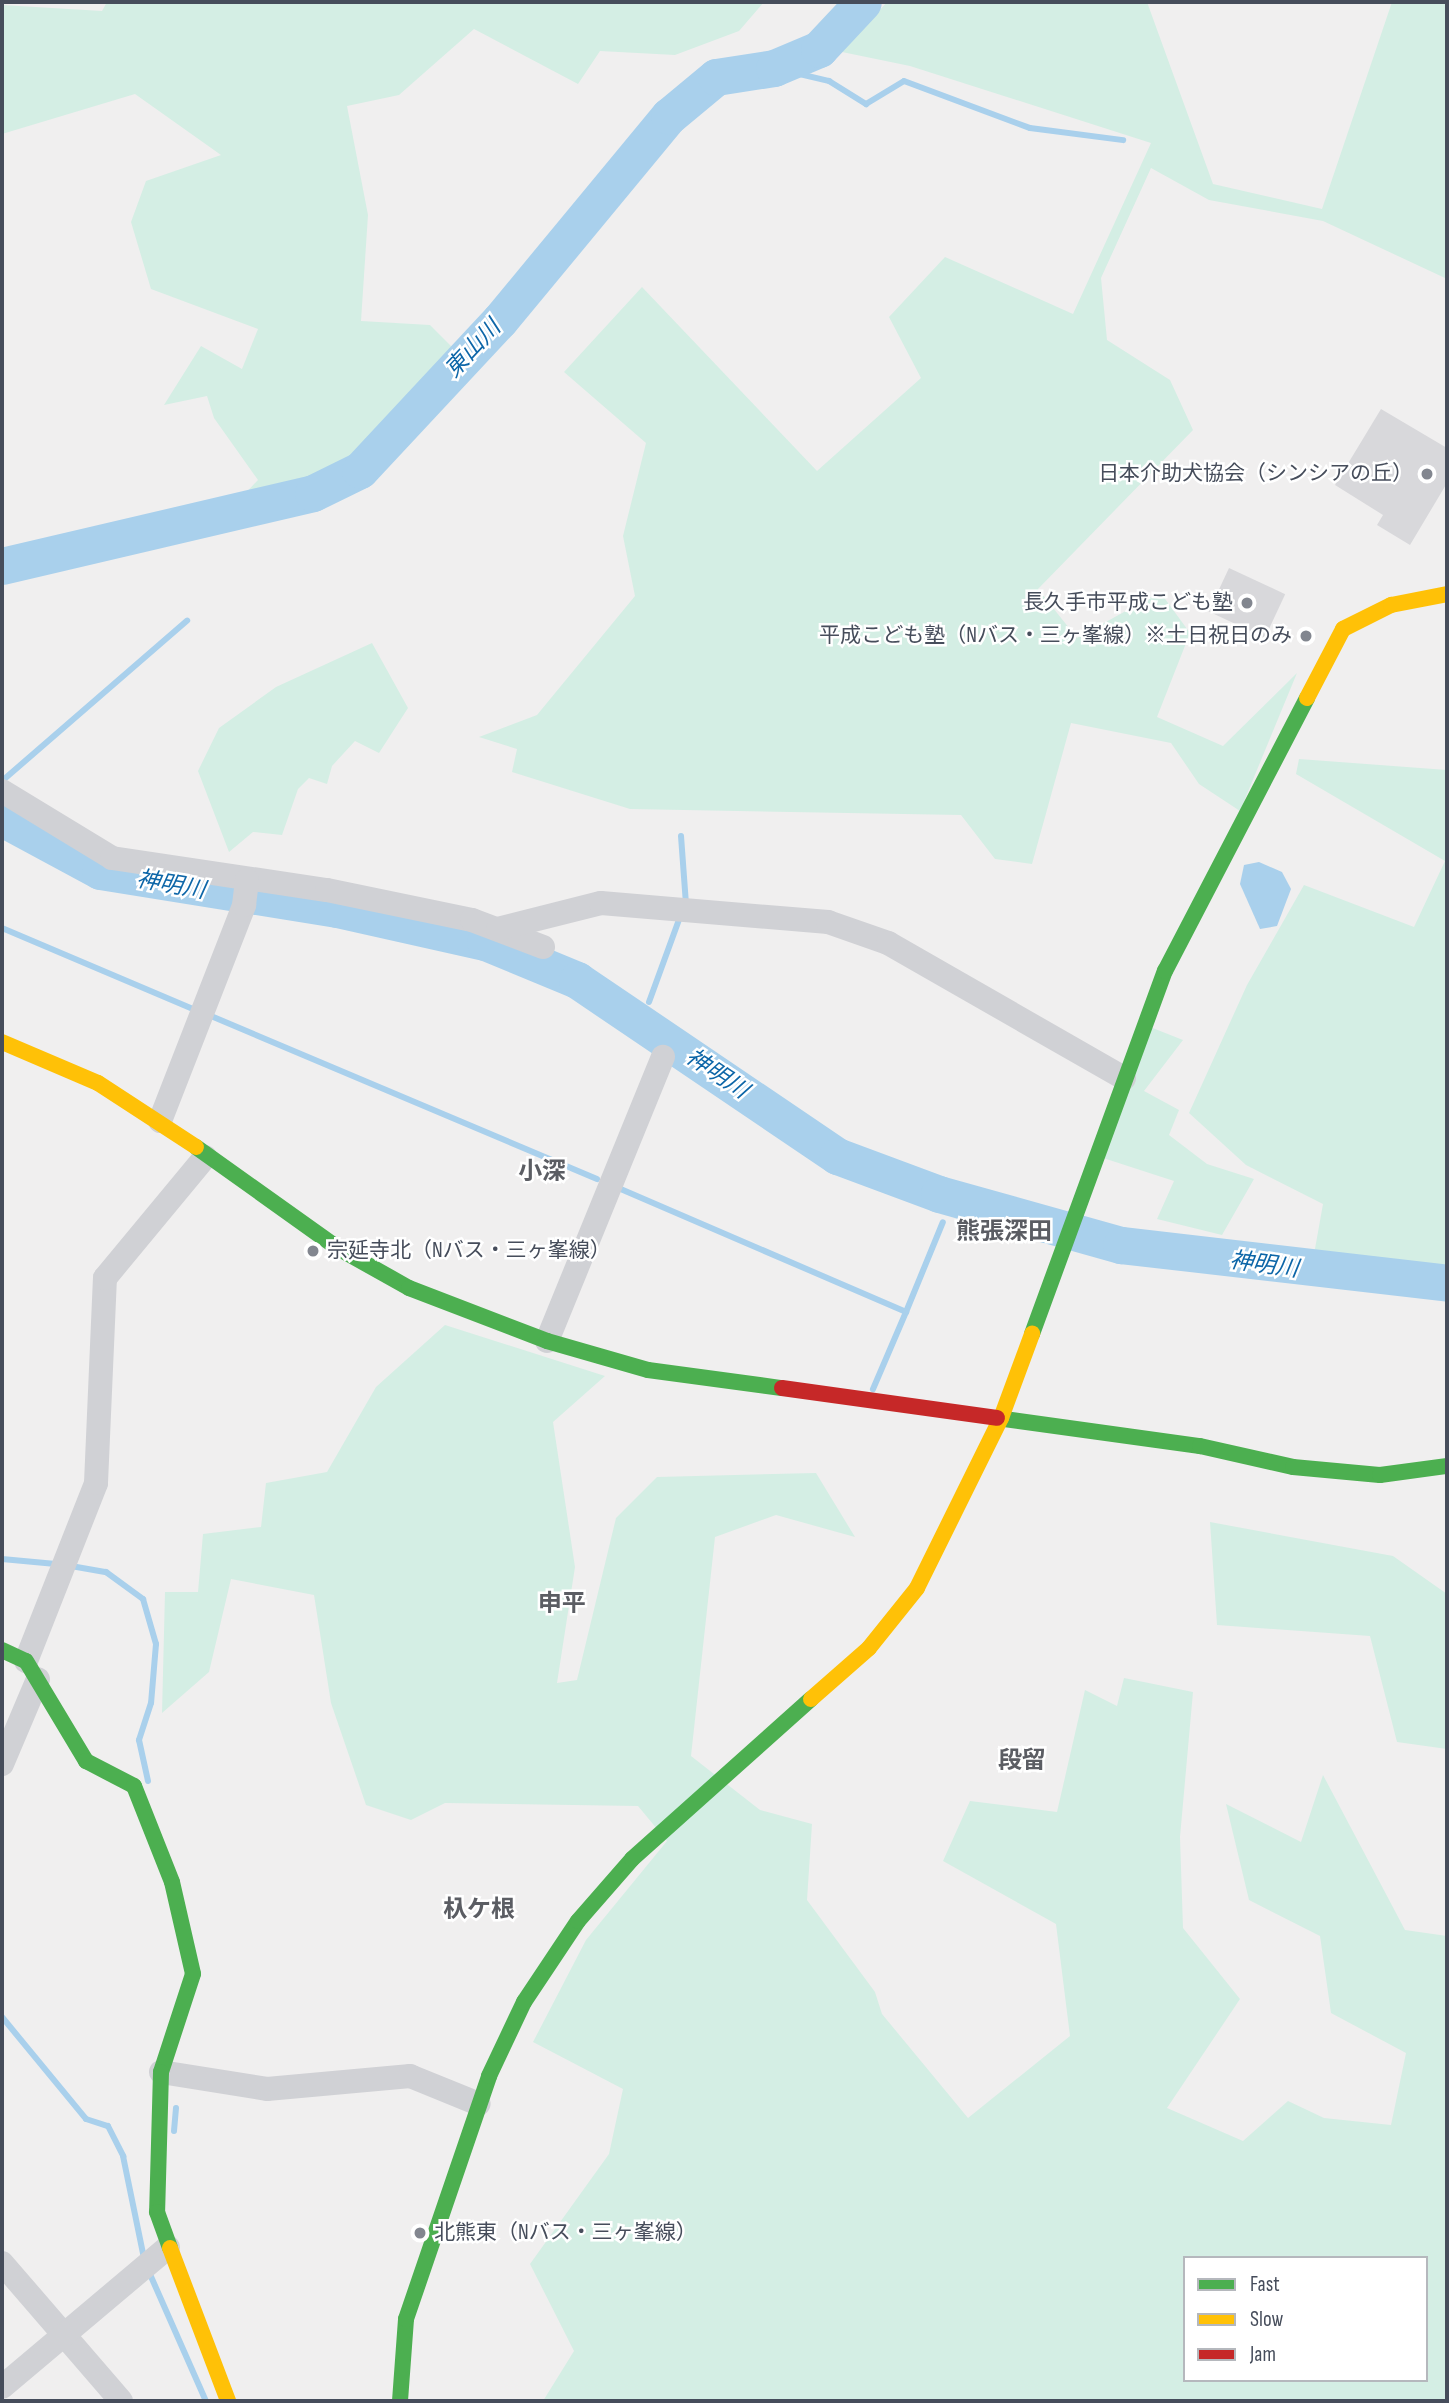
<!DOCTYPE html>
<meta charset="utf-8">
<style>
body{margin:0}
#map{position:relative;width:1449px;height:2403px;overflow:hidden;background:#f0efef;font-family:"Sofia Sans Condensed","Noto Sans JP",sans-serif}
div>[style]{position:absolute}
.green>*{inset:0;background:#d4eee4}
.water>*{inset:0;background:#a9d0ec}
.stream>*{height:6px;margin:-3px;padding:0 3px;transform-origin:3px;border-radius:3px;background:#a9d0ec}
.river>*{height:37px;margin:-18.5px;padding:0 18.5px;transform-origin:18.5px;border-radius:18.5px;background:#a9d0ec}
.building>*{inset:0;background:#d8d8db;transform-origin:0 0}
.street>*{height:24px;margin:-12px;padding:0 12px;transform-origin:12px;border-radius:12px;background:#d0d1d5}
.fast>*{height:16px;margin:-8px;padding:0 8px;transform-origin:8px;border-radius:8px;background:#4caf50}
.slow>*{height:16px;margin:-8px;padding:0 8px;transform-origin:8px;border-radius:8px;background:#ffc107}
.jam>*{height:16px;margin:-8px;padding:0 8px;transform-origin:8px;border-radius:8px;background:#c62828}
.dots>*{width:19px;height:19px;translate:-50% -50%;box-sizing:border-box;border:4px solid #fff;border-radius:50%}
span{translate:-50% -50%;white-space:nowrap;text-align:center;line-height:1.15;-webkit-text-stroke:5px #fff;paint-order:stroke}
.poi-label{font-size:21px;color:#464d5b}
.right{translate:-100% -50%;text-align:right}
.left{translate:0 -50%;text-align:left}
.water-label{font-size:23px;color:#0d66a8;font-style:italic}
.quarter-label{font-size:24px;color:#5b5d63;font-weight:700}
.frame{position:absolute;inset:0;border:4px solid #464d5b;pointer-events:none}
.legend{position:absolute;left:1183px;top:2256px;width:245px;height:126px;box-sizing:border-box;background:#fff;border:2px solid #b5b8bd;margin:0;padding:9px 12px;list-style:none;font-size:21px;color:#464d5b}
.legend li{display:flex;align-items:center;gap:14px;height:35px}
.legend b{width:35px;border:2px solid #b5b8bd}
</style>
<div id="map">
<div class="green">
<i style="clip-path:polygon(107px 2px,764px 2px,739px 31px,675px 55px,600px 51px,578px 84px,474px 29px,399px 95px,347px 106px,368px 215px,361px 321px,430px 325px,455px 350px,455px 364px,353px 468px,314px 487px,240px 499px,258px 480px,214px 418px,207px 396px,164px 405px,201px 346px,242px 369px,258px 329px,151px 289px,131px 222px,146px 181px,221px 155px,135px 94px,2px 134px,2px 5px,102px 11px)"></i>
<i style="clip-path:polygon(887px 2px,1147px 2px,1213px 184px,1322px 209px,1392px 2px,1447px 2px,1445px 278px,1323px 221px,1209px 200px,1151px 168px,1101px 278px,1107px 340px,1170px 380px,1193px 430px,1038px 589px,1077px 638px,1160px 592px,1190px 633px,1157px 717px,1223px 746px,1297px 673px,1240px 811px,1199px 784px,1171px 743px,1071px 723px,1032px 864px,995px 859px,961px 815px,630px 809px,512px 772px,517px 749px,479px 737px,537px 715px,635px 596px,623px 536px,646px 443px,564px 372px,642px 287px,817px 471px,921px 378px,889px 317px,945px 257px,1073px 314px,1151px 143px,910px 66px,842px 52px)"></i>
<i style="clip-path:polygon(372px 643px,408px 708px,379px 753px,355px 741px,332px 766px,327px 784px,309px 778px,298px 789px,282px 835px,253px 832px,229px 852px,198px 771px,219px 728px,276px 687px)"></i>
<i style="clip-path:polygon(1299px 759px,1447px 770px,1447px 1268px,1313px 1260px,1323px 1204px,1246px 1165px,1189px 1113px,1247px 985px,1304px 885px,1414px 927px,1445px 861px,1296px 774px)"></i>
<i style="clip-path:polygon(1145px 1025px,1183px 1040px,1144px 1091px,1179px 1110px,1169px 1135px,1207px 1164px,1254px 1179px,1222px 1235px,1157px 1219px,1174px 1181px,1097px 1156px)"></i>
<i style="clip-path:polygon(evenodd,445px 1325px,605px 1376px,553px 1422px,575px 1567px,557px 1683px,577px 1680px,616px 1518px,657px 1477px,816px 1473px,855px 1537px,776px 1515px,715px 1537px,691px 1756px,760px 1810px,812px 1824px,807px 1900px,875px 1992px,882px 2014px,968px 2118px,1070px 2036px,1056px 1924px,943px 1861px,970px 1801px,1057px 1812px,1085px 1690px,1117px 1706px,1124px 1678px,1193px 1692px,1180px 1837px,1183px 1928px,1240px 1999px,1167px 2108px,1243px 2141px,1288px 2101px,1324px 2118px,1391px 2125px,1406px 2053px,1331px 2013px,1320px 1936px,1249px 1900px,1226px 1804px,1301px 1842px,1323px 1775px,1405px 1930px,1447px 1936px,1447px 2401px,543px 2401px,574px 2351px,530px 2264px,609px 2154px,623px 2089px,533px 2042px,586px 1940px,667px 1841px,638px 1806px,445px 1803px,411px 1820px,366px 1805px,331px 1703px,314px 1595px,231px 1579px,209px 1672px,162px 1713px,165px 1592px,198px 1592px,203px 1534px,261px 1527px,266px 1483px,327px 1472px,376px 1387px,445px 1325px,1185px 2258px,1426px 2258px,1426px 2380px,1185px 2380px,1185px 2258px)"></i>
<i style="clip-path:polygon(1210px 1522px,1393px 1556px,1447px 1594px,1447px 1749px,1397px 1742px,1370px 1636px,1217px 1625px)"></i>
</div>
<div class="water">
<i style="clip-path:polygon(1259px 862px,1282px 872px,1291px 889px,1277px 926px,1260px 929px,1240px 884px,1244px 865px)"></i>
</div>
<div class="stream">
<i style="left:774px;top:68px;width:57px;rotate:13.3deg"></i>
<i style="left:829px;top:81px;width:44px;rotate:31.9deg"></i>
<i style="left:866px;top:104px;width:44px;rotate:-31.2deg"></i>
<i style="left:904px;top:81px;width:134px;rotate:20.5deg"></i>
<i style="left:1030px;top:128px;width:94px;rotate:7.4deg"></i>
<i style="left:2px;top:781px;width:245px;rotate:-40.9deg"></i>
<i style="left:681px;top:836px;width:68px;rotate:85.8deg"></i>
<i style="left:2px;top:928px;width:210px;rotate:23deg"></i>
<i style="left:649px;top:1002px;width:90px;rotate:-70deg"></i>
<i style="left:211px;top:1016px;width:419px;rotate:22.9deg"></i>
<i style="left:616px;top:1187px;width:316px;rotate:23.3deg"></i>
<i style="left:906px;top:1312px;width:84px;rotate:113.2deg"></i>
<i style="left:906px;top:1312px;width:97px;rotate:-67.7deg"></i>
<i style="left:2px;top:1559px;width:54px;rotate:5.3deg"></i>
<i style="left:71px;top:1566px;width:36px;rotate:10deg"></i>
<i style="left:106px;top:1572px;width:46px;rotate:36.1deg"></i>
<i style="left:143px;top:1599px;width:47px;rotate:73.9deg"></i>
<i style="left:156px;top:1644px;width:59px;rotate:94.8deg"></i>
<i style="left:151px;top:1703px;width:39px;rotate:108deg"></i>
<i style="left:139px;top:1740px;width:42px;rotate:77.6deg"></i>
<i style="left:2px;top:2017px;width:132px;rotate:50.5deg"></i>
<i style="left:86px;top:2119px;width:23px;rotate:18deg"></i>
<i style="left:108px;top:2126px;width:34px;rotate:63deg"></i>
<i style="left:123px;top:2156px;width:104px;rotate:78.4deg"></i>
<i style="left:174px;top:2131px;width:23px;rotate:-85deg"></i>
<i style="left:149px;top:2272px;width:141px;rotate:66.2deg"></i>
</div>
<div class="river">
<i style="left:2px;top:566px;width:319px;rotate:-13.2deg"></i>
<i style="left:313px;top:493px;width:52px;rotate:-26.1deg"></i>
<i style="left:360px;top:470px;width:205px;rotate:-47deg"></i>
<i style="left:500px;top:320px;width:265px;rotate:-50.4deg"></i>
<i style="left:669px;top:116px;width:61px;rotate:-39.7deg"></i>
<i style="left:716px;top:77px;width:59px;rotate:-8.8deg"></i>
<i style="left:774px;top:68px;width:49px;rotate:-22.9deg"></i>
<i style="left:819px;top:49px;width:64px;rotate:-46.9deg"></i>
<i style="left:2px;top:818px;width:111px;rotate:28.4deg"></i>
<i style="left:100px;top:871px;width:240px;rotate:9.1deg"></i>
<i style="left:337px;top:909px;width:152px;rotate:12.6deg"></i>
<i style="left:485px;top:942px;width:100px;rotate:22.4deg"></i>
<i style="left:577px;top:980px;width:314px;rotate:34.1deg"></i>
<i style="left:837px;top:1156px;width:109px;rotate:20.4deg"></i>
<i style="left:939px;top:1194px;width:189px;rotate:15.7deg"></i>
<i style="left:1121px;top:1245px;width:328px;rotate:6.6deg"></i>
</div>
<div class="building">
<i style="clip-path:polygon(1381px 409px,1447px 448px,1447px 483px,1410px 545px,1377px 525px,1383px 515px,1335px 485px)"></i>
<i style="left:1229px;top:568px;width:62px;height:48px;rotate:25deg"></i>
</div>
<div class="street">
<i style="left:2px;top:791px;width:129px;rotate:31.3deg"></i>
<i style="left:112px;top:858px;width:217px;rotate:8.5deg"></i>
<i style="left:327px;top:890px;width:148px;rotate:11.7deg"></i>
<i style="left:472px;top:920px;width:76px;rotate:20.8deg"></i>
<i style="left:498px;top:929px;width:106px;rotate:-14.2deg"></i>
<i style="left:601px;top:903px;width:228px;rotate:4.8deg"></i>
<i style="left:828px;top:922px;width:64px;rotate:19.3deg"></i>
<i style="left:888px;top:943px;width:272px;rotate:29.8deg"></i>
<i style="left:160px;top:1121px;width:232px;rotate:-68.7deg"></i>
<i style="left:244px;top:905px;width:25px;rotate:-83deg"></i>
<i style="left:547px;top:1341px;width:307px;rotate:-67.8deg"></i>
<i style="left:26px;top:1661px;width:191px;rotate:-68.5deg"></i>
<i style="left:96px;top:1483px;width:205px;rotate:-87.5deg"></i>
<i style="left:105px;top:1278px;width:157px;rotate:-50.4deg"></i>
<i style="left:2px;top:1764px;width:92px;rotate:-67deg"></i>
<i style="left:161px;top:2072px;width:107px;rotate:9.1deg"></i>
<i style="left:267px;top:2089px;width:144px;rotate:-5.2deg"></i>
<i style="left:410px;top:2076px;width:74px;rotate:22.1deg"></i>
<i style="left:2px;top:2263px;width:182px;rotate:49.2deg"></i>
<i style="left:2px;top:2387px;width:217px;rotate:-40.1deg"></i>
</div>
<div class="fast">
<i style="left:196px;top:1147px;width:172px;rotate:35.5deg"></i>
<i style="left:336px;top:1247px;width:84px;rotate:29.3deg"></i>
<i style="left:409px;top:1288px;width:148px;rotate:21deg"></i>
<i style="left:547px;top:1341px;width:105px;rotate:16deg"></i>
<i style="left:648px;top:1370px;width:135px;rotate:7.7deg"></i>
<i style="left:1032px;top:1334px;width:387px;rotate:-69.9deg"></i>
<i style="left:1165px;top:971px;width:308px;rotate:-62.5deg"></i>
<i style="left:997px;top:1418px;width:205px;rotate:7.9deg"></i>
<i style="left:1200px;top:1446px;width:95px;rotate:12.7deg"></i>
<i style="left:1293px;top:1467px;width:87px;rotate:5.3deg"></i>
<i style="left:1380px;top:1475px;width:68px;rotate:-7.7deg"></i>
<i style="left:2px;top:1650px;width:26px;rotate:25deg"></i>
<i style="left:26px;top:1661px;width:117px;rotate:59deg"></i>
<i style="left:86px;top:1761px;width:54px;rotate:27.5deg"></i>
<i style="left:134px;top:1786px;width:103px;rotate:68.4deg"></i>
<i style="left:172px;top:1882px;width:94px;rotate:77.1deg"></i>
<i style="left:193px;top:1974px;width:103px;rotate:108.1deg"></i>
<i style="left:161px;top:2072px;width:140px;rotate:91.6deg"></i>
<i style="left:157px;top:2212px;width:38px;rotate:70deg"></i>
<i style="left:400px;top:2401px;width:82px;rotate:-85.8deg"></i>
<i style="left:406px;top:2319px;width:257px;rotate:-71.1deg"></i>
<i style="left:489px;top:2076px;width:82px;rotate:-64.7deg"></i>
<i style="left:524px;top:2002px;width:97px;rotate:-56.3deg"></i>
<i style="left:578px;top:1921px;width:82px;rotate:-48.9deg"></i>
<i style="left:632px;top:1859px;width:240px;rotate:-41.8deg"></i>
</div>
<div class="slow">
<i style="left:1307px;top:698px;width:78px;rotate:-62.4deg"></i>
<i style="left:1343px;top:629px;width:54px;rotate:-26.6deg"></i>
<i style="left:1391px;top:605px;width:57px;rotate:-11.1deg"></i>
<i style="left:2px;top:1042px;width:104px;rotate:23.1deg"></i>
<i style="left:98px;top:1083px;width:117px;rotate:33.1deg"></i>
<i style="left:811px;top:1699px;width:77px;rotate:-41.3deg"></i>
<i style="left:869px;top:1648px;width:77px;rotate:-51.3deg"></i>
<i style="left:917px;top:1588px;width:190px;rotate:-63.7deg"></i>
<i style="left:1001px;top:1418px;width:90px;rotate:-69.7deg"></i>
<i style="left:170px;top:2248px;width:164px;rotate:69.2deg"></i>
</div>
<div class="jam">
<i style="left:782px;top:1388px;width:217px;rotate:7.9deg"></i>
</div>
<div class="dots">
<i style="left:1427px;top:474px;background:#82868f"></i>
<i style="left:1247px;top:603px;background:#82868f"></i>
<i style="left:1306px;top:636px;background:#82868f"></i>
<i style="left:313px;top:1251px;background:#82868f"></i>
<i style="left:420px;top:2233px;background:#82868f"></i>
</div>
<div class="poi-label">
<span class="right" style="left:1413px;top:474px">日本介助犬協会（シンシアの丘）</span>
<span class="right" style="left:1233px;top:603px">長久手市平成こども塾</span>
<span class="right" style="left:1292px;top:636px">平成こども塾（Nバス・三ヶ峯線）※土日祝日のみ</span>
<span class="left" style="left:327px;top:1251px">宗延寺北（Nバス・三ヶ峯線）</span>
<span class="left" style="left:434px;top:2233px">北熊東（Nバス・三ヶ峯線）</span>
</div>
<div class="water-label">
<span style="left:473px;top:349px;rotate:-47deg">東山川</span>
<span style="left:171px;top:885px;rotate:10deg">神明川</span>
<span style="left:717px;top:1074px;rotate:34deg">神明川</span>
<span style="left:1264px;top:1265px;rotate:8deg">神明川</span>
</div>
<div class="quarter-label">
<span style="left:542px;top:1172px">小深</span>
<span style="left:1004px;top:1232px">熊張深田</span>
<span style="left:562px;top:1604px">申平</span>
<span style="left:1022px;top:1761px">段留</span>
<span style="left:479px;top:1910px">杁ケ根</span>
</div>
<div class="frame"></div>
<ul class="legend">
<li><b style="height:9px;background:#4caf50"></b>Fast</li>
<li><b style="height:9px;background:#ffc107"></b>Slow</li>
<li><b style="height:9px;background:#c62828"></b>Jam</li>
</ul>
</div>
